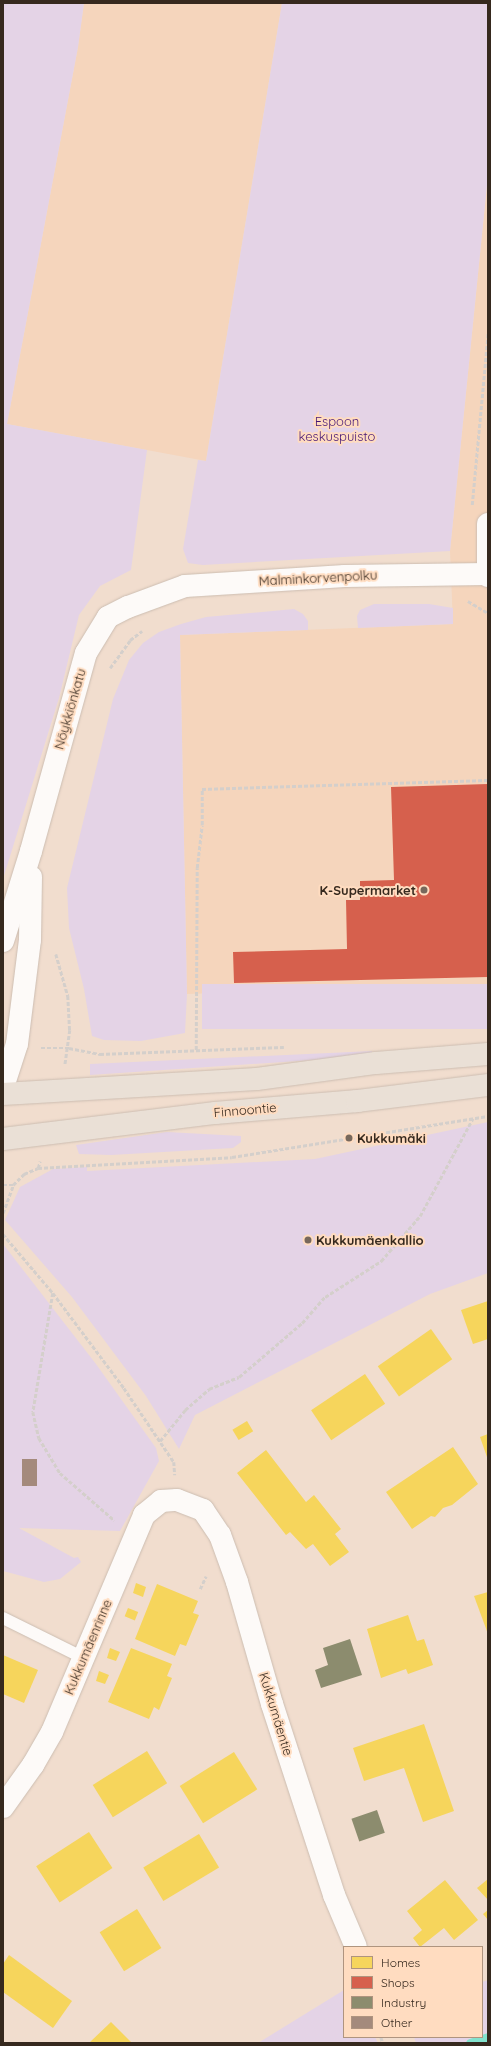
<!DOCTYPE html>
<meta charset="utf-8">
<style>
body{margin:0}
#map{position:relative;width:491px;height:2046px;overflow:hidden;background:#f1ddce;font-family:Quicksand,sans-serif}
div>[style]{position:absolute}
.built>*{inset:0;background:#f5d5bc}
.green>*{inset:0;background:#e4d3e6;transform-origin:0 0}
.homes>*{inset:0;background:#f6d55c;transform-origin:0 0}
.shops>*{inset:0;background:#d6604d}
.industry>*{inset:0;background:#8c8c6e;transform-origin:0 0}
.stream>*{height:9px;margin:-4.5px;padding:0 4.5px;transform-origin:4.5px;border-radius:4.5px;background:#82e2cd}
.building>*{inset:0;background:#a48a7c;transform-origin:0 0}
.path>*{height:2.5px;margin-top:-1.25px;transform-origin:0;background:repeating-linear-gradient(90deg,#d4cfcb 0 4px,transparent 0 6px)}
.roads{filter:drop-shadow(0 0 1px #ccbdb1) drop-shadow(0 0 1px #ccbdb1)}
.lane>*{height:12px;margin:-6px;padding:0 6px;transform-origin:6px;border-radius:6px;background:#fdfaf8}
.street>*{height:22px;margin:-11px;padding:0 11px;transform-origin:11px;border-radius:11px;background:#fdfaf8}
.primary>*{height:22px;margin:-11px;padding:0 11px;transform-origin:11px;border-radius:11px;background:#eae0d6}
.dots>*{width:11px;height:11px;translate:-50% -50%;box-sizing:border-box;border:2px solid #ffdcc0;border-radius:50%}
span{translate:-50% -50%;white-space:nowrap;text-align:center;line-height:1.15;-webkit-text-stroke:4px #ffdcc0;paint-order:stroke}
.park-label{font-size:13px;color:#451575}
.street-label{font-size:13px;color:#36291e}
.poi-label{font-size:13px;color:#36291e;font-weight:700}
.right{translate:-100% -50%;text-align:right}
.left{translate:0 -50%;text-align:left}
.frame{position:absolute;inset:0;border:4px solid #36291e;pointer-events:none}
.legend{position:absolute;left:343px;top:1946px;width:140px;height:92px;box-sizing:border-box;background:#ffdcc0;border:1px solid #af947f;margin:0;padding:5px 7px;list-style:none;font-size:12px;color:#36291e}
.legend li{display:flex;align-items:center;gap:8px;height:20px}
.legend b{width:20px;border:1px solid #af947f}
</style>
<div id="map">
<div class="built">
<i style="clip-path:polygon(84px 3px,282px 3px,206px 461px,7px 424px,78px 47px)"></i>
<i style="clip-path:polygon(488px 175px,488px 984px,187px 994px,180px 635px,453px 624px,450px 551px)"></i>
</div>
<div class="green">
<i style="clip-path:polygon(3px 3px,84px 3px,78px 47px,7px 424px,147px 450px,131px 570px,100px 586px,79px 615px,59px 698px,3px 879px)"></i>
<i style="clip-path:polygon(282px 3px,488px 3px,488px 175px,450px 551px,203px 565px,188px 563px,183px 549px,198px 460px,206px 461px)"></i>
<i style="clip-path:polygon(374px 604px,429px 604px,453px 608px,453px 624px,358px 628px,357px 616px,360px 610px)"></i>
<i style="clip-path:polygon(294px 609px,303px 614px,308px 621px,308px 630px,180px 635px,187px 994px,185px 1033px,141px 1041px,104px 1040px,92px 1036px,84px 989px,69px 928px,67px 888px,113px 699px,129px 660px,143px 643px,159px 632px,181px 624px,206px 617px)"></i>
<i style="left:488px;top:984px;width:45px;height:286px;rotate:90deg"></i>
<i style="clip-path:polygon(372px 1051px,372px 1056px,90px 1075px,90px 1064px)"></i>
<i style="clip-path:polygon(488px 1122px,488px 1273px,430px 1294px,195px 1415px,179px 1449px,146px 1396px,72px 1297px,5px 1220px,20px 1187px,53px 1169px,87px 1167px,87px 1171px,315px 1159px)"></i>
<i style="clip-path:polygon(167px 1132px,241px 1136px,241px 1142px,233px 1148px,111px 1155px,79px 1154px,76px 1145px)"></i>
<i style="clip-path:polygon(3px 1244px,96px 1364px,156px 1448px,159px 1461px,120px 1531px,19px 1528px,74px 1558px,78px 1557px,81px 1562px,60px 1579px,44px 1582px,3px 1571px)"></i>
<i style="clip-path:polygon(488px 1980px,488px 2043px,416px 2043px,414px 2037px,482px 2037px,482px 1982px)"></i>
<i style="clip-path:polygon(344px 1990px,344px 2037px,375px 2037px,378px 2043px,258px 2043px)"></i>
</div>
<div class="homes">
<i style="clip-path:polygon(488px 1301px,488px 1339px,473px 1344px,461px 1310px)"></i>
<i style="left:431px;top:1329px;width:37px;height:65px;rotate:55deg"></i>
<i style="left:365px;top:1374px;width:36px;height:65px;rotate:56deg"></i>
<i style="left:247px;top:1421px;width:12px;height:17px;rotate:59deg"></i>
<i style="clip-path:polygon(488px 1434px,488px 1460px,480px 1437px)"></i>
<i style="clip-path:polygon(453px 1447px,478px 1484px,452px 1505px,443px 1508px,435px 1517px,431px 1516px,412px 1529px,386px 1492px)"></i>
<i style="clip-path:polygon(266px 1450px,306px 1502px,314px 1495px,341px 1529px,335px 1534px,349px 1552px,330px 1566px,313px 1544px,306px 1549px,290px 1532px,286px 1535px,237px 1473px)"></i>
<i style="clip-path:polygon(136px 1583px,146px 1587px,143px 1597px,133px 1593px)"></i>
<i style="clip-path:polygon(157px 1584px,198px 1601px,193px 1613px,199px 1615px,193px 1629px,186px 1646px,180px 1644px,175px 1656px,135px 1639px)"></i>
<i style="clip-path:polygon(488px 1592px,488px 1634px,474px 1596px)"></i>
<i style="left:128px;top:1608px;width:11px;height:9px;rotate:22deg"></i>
<i style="clip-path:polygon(408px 1615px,417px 1641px,424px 1639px,433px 1665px,408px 1674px,406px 1669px,381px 1678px,367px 1629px)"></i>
<i style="clip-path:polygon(110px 1648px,120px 1652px,116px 1661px,107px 1658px)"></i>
<i style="clip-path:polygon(131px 1648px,172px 1664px,167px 1676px,172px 1678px,159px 1710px,154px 1707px,149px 1719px,108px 1702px)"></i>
<i style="clip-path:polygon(3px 1655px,38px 1670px,24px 1703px,3px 1694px)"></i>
<i style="clip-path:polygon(99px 1671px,109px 1675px,105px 1684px,96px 1681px)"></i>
<i style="clip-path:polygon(424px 1724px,454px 1811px,423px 1822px,404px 1768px,364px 1781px,353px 1748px)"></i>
<i style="left:147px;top:1751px;width:38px;height:64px;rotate:58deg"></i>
<i style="left:234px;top:1752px;width:44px;height:64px;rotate:58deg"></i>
<i style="left:89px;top:1832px;width:43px;height:63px;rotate:57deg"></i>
<i style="left:199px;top:1834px;width:39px;height:65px;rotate:59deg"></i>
<i style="clip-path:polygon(488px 1879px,488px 1900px,477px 1888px)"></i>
<i style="clip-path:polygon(445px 1880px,478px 1920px,454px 1940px,444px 1928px,420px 1947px,413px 1938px,422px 1930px,407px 1911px)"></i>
<i style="left:137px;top:1909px;width:46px;height:44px;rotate:58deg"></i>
<i style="clip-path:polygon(488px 1910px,488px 1920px,483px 1914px)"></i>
<i style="clip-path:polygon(9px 1955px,72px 2001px,53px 2028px,3px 1992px,3px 1964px)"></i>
<i style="clip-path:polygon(111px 2022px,132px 2043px,89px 2043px)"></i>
</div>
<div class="shops">
<i style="clip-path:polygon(488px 784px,488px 977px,234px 983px,233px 952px,347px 949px,346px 900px,360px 900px,360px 881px,394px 880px,391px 787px)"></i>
</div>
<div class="industry">
<i style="clip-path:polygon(350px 1639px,362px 1675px,321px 1688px,315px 1670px,328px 1665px,323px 1648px)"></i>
<i style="left:377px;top:1810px;width:24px;height:27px;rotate:71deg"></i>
</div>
<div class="stream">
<i style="left:470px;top:2043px;width:19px;rotate:-18deg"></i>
</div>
<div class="building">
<i style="left:22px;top:1459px;width:15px;height:27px"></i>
</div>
<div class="path">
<i style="left:472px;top:505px;width:173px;rotate:-84.7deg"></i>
<i style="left:468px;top:601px;width:23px;rotate:31deg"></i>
<i style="left:110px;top:668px;width:34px;rotate:-54deg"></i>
<i style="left:130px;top:640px;width:15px;rotate:-37deg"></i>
<i style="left:56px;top:954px;width:44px;rotate:74.1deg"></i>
<i style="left:68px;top:996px;width:34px;rotate:87deg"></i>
<i style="left:70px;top:1030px;width:35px;rotate:98deg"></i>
<i style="left:41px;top:1048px;width:28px"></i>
<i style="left:69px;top:1048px;width:32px;rotate:11deg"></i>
<i style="left:100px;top:1054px;width:184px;rotate:-2.2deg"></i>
<i style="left:196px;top:1050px;width:182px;rotate:-89.7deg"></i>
<i style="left:197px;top:868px;width:43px;rotate:-83.4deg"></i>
<i style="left:202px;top:825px;width:36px;rotate:-90deg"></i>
<i style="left:202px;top:789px;width:286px;rotate:-1.8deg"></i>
<i style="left:38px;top:1168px;width:7px;rotate:-74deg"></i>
<i style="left:3px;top:1185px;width:10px"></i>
<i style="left:3px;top:1213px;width:30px;rotate:-70deg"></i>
<i style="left:13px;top:1185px;width:16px;rotate:-45deg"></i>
<i style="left:24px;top:1174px;width:15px;rotate:-23deg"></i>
<i style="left:38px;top:1168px;width:194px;rotate:-3.2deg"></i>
<i style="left:232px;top:1157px;width:259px;rotate:-9.1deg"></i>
<i style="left:3px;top:1234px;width:77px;rotate:49.7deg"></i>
<i style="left:53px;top:1293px;width:119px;rotate:53.2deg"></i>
<i style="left:124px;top:1388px;width:89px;rotate:56deg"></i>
<i style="left:174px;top:1462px;width:13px;rotate:86deg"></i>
<i style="left:53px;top:1293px;width:121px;rotate:99.5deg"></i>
<i style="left:33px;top:1412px;width:27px;rotate:77deg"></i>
<i style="left:39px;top:1438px;width:41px;rotate:59deg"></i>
<i style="left:60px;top:1473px;width:72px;rotate:41deg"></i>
<i style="left:160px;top:1441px;width:40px;rotate:-51deg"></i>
<i style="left:185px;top:1410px;width:32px;rotate:-41deg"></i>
<i style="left:209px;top:1389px;width:32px;rotate:-22deg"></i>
<i style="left:239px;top:1377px;width:83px;rotate:-40.6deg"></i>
<i style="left:302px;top:1323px;width:35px;rotate:-49deg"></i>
<i style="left:325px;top:1297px;width:67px;rotate:-32.7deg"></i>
<i style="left:381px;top:1261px;width:60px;rotate:-49.1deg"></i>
<i style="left:420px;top:1216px;width:111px;rotate:-61.6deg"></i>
<i style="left:200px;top:1589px;width:14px;rotate:-65deg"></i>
<i style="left:381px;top:2037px;width:6px;rotate:72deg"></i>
</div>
<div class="roads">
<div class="lane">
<i style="left:3px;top:1618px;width:90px;rotate:26.3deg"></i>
</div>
<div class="street">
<i style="left:488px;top:524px;width:52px;rotate:90deg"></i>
<i style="left:3px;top:941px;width:94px;rotate:-72.7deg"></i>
<i style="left:31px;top:851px;width:205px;rotate:-74.5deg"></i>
<i style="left:86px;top:653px;width:42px;rotate:-58.6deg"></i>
<i style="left:108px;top:617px;width:22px;rotate:-27deg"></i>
<i style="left:128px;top:607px;width:61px;rotate:-20.2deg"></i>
<i style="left:185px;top:586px;width:160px;rotate:-3.6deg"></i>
<i style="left:345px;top:576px;width:142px;rotate:-0.8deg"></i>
<i style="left:3px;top:1087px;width:45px;rotate:-72deg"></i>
<i style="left:17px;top:1044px;width:105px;rotate:-82.9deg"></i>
<i style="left:30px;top:940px;width:63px;rotate:-89.1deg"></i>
<i style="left:3px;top:1807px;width:52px;rotate:-54.5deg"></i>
<i style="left:33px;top:1765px;width:38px;rotate:-60deg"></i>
<i style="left:52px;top:1732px;width:236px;rotate:-67deg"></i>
<i style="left:144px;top:1515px;width:22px;rotate:-39deg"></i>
<i style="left:161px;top:1501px;width:16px;rotate:-4deg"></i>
<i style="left:177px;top:1500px;width:28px;rotate:21deg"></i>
<i style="left:203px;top:1510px;width:30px;rotate:56deg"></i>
<i style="left:220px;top:1535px;width:50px;rotate:70.1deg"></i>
<i style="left:237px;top:1582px;width:127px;rotate:74deg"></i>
<i style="left:272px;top:1704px;width:201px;rotate:72deg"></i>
<i style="left:334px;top:1895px;width:56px;rotate:67.1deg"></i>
</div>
<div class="primary">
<i style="left:3px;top:1094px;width:254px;rotate:-3.4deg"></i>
<i style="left:257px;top:1079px;width:120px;rotate:-7.7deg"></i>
<i style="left:376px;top:1063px;width:112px;rotate:-4.6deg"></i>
<i style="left:3px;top:1139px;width:214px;rotate:-7deg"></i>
<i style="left:215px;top:1113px;width:143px;rotate:-4.8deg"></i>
<i style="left:357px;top:1101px;width:132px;rotate:-7deg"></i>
</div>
</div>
<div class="dots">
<i style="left:424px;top:890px;background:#77685c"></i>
<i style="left:349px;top:1138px;background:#77685c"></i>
<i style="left:308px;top:1240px;background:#77685c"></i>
</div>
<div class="park-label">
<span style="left:337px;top:429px">Espoon<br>keskuspuisto</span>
</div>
<div class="street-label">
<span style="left:318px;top:578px;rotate:-3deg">Malminkorvenpolku</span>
<span style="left:70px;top:709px;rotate:-74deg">Nöykkiönkatu</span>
<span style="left:245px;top:1110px;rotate:-5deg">Finnoontie</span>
<span style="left:88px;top:1647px;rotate:-67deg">Kukkumäenrinne</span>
<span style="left:276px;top:1714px;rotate:73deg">Kukkumäentie</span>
</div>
<div class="poi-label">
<span class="right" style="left:416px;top:890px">K-Supermarket</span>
<span class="left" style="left:357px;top:1138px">Kukkumäki</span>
<span class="left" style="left:316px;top:1240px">Kukkumäenkallio</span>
</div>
<div class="frame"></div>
<ul class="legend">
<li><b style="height:11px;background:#f6d55c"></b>Homes</li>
<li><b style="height:11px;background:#d6604d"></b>Shops</li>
<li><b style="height:11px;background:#8c8c6e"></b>Industry</li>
<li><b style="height:11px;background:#a48a7c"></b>Other</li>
</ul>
</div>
